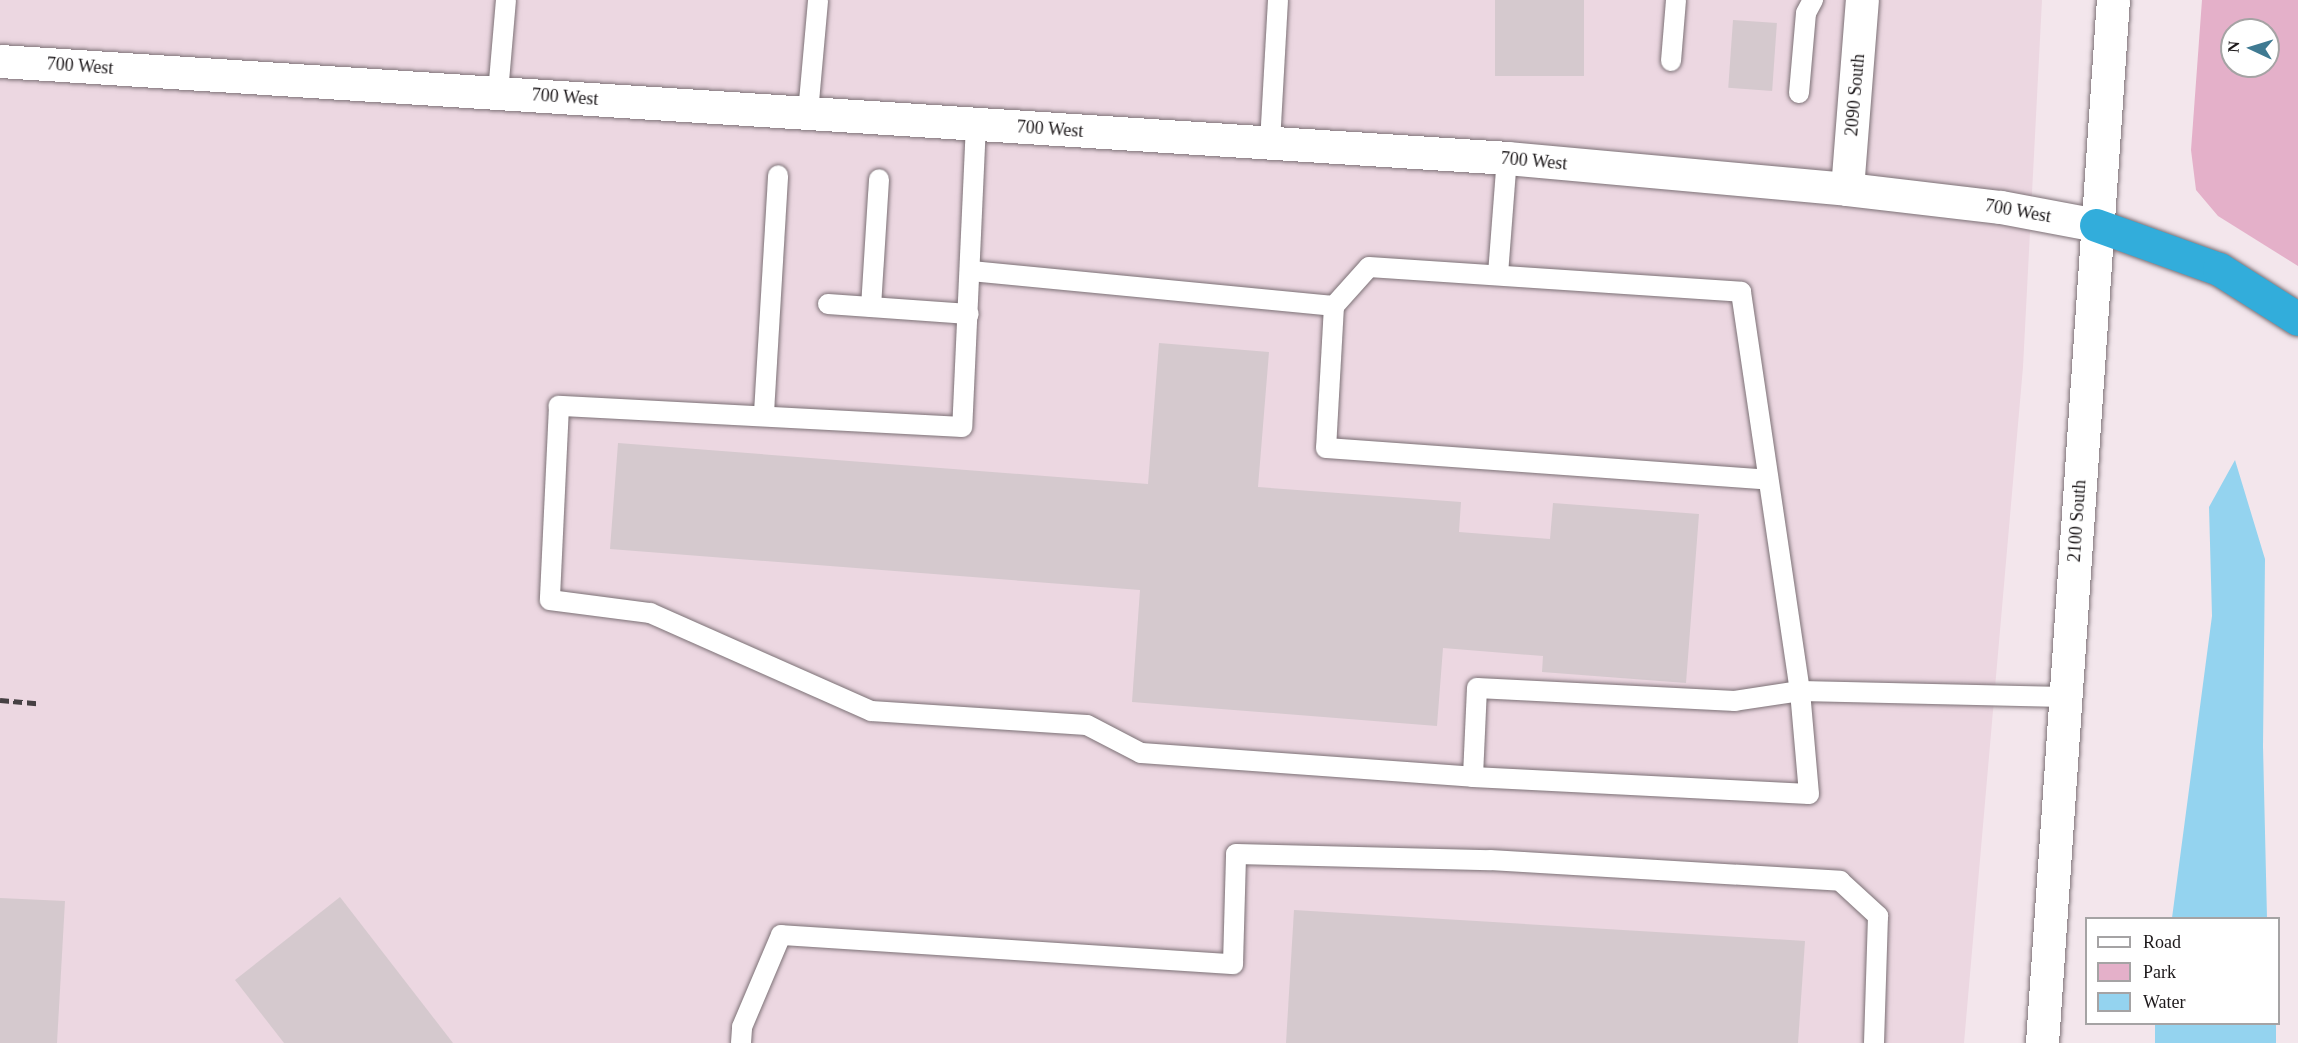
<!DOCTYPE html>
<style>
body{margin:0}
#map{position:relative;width:2298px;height:1043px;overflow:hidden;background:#f3e6ec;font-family:Georgia,serif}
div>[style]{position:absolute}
.built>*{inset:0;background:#ecd7e1}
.green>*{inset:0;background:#e4b0c9}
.water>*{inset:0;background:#94d3ef;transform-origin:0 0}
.building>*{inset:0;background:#d5c9ce;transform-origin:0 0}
.roads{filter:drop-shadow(0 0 2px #7c7176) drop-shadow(0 0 2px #7c7176)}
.lane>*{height:20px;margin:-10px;padding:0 10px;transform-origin:10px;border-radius:10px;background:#fff}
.street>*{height:33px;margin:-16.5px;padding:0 16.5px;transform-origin:16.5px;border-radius:16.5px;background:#fff}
.secondary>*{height:33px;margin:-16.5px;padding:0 16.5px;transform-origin:16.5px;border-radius:16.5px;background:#fff}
.highway>*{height:33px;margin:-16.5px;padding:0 16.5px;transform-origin:16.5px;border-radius:16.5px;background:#32addb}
.rail>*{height:4.5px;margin-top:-2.25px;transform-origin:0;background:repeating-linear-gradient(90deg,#464043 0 9px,transparent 0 13.5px)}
span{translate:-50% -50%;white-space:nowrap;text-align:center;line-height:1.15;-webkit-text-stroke:5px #fff;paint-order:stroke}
.street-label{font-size:18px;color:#1d191b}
.legend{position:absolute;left:2085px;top:917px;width:195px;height:108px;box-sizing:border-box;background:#fff;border:2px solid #a5a3a4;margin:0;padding:8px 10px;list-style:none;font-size:18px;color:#1d191b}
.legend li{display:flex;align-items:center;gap:12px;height:30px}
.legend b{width:30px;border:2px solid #a5a3a4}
.north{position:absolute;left:2220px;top:18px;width:60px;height:60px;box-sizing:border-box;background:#fff;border:2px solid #a5a3a4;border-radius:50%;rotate:274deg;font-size:16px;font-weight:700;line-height:24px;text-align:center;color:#1d191b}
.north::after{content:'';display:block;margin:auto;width:21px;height:27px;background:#3f7a92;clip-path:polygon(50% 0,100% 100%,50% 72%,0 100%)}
</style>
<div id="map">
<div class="built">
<i style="clip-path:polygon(0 0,2042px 0,2023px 367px,1964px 1043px,0 1043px)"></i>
</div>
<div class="green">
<i style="clip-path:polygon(evenodd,2202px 0,2298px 0,2298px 266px,2218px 216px,2196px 190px,2191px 150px,2202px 0,2232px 30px,2268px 30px,2268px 66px,2232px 66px,2232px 30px)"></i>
</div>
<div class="water">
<i style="clip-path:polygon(2235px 460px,2265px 559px,2263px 746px,2267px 918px,2172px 918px,2212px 616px,2209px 507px)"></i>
<i style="left:2155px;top:1024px;width:121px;height:19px"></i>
</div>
<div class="building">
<i style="left:1495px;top:0;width:89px;height:76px"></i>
<i style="left:1733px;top:20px;width:44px;height:68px;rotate:4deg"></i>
<i style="clip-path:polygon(1159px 343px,1269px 352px,1258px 487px,1461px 502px,1459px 532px,1550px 539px,1553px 503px,1699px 514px,1686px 683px,1542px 672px,1543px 656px,1443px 648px,1437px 726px,1132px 702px,1140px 590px,610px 549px,618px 443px,1148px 484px)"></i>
<i style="clip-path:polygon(340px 897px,453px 1043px,284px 1043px,235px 980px)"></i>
<i style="clip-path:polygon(0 898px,65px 901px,57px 1043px,0 1043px)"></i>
<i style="clip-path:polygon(1294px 910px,1805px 941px,1798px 1043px,1286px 1043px)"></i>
</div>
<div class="roads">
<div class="lane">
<i style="left:1671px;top:61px;width:61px;rotate:-85.3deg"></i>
<i style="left:498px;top:93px;width:93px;rotate:-85.1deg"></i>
<i style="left:1799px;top:93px;width:80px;rotate:-85deg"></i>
<i style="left:1806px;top:13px;width:15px;rotate:-62deg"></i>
<i style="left:808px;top:113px;width:113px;rotate:-84.9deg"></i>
<i style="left:976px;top:124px;width:303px;rotate:92.6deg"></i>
<i style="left:962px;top:427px;width:404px;rotate:-177deg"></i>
<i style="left:559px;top:406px;width:194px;rotate:92.7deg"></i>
<i style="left:550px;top:600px;width:101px;rotate:7.4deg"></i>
<i style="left:650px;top:613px;width:242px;rotate:23.9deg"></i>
<i style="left:871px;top:711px;width:216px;rotate:3.7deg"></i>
<i style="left:1087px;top:725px;width:61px;rotate:27.4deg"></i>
<i style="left:1141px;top:753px;width:333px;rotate:4.1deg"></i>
<i style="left:1473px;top:777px;width:336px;rotate:2.9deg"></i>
<i style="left:1809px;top:794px;width:103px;rotate:-95deg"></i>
<i style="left:1800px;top:691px;width:66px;rotate:171.3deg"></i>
<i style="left:1735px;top:701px;width:258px;rotate:-177.1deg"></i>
<i style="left:1477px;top:688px;width:89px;rotate:92.6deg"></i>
<i style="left:1270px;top:143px;width:143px;rotate:-86.8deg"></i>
<i style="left:971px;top:271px;width:365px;rotate:5.5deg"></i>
<i style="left:1334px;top:306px;width:52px;rotate:-48.1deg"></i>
<i style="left:1369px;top:267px;width:373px;rotate:3.8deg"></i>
<i style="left:1741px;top:292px;width:403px;rotate:81.6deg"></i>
<i style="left:1800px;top:691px;width:265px;rotate:1.3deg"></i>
<i style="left:1498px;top:274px;width:116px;rotate:-85.6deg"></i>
<i style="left:828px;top:304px;width:141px;rotate:4.1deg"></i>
<i style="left:1334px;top:306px;width:142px;rotate:93.2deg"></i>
<i style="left:1326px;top:448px;width:443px;rotate:4.1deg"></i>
<i style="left:871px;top:307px;width:128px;rotate:-86.4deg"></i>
<i style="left:764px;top:413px;width:238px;rotate:-86.6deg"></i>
<i style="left:741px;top:1043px;width:16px;rotate:-86deg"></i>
<i style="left:742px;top:1027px;width:100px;rotate:-67deg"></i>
<i style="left:781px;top:935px;width:453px;rotate:3.7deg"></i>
<i style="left:1233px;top:964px;width:110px;rotate:-88.4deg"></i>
<i style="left:1236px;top:854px;width:254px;rotate:1.4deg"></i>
<i style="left:1490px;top:860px;width:351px;rotate:3.4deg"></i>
<i style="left:1840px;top:881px;width:52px;rotate:42.6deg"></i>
<i style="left:1878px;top:916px;width:127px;rotate:91.8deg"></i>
</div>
<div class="street">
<i style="left:1847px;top:189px;width:190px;rotate:-85.5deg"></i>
</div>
<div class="secondary">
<i style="left:0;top:61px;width:1510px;rotate:3.68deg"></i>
<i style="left:1507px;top:158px;width:341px;rotate:5.2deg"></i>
<i style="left:1847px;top:189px;width:155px;rotate:6.7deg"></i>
<i style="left:2001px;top:207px;width:97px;rotate:10.7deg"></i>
<i style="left:2042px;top:1043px;width:1045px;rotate:-86.11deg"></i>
</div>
<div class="highway">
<i style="left:2096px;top:225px;width:131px;rotate:19.7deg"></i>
<i style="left:2219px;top:269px;width:93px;rotate:32.3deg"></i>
</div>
</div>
<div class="rail">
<i style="left:0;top:700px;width:37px;rotate:5deg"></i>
</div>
<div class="street-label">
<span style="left:80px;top:66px;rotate:4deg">700 West</span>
<span style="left:1855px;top:95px;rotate:-85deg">2090 South</span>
<span style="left:565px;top:97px;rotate:4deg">700 West</span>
<span style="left:1050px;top:129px;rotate:4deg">700 West</span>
<span style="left:1534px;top:161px;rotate:5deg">700 West</span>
<span style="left:2018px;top:211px;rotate:10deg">700 West</span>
<span style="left:2077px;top:521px;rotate:-86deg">2100 South</span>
</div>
<ul class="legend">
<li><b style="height:8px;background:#fff"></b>Road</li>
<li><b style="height:16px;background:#e4b0c9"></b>Park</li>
<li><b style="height:16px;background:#94d3ef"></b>Water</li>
</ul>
<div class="north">N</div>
</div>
